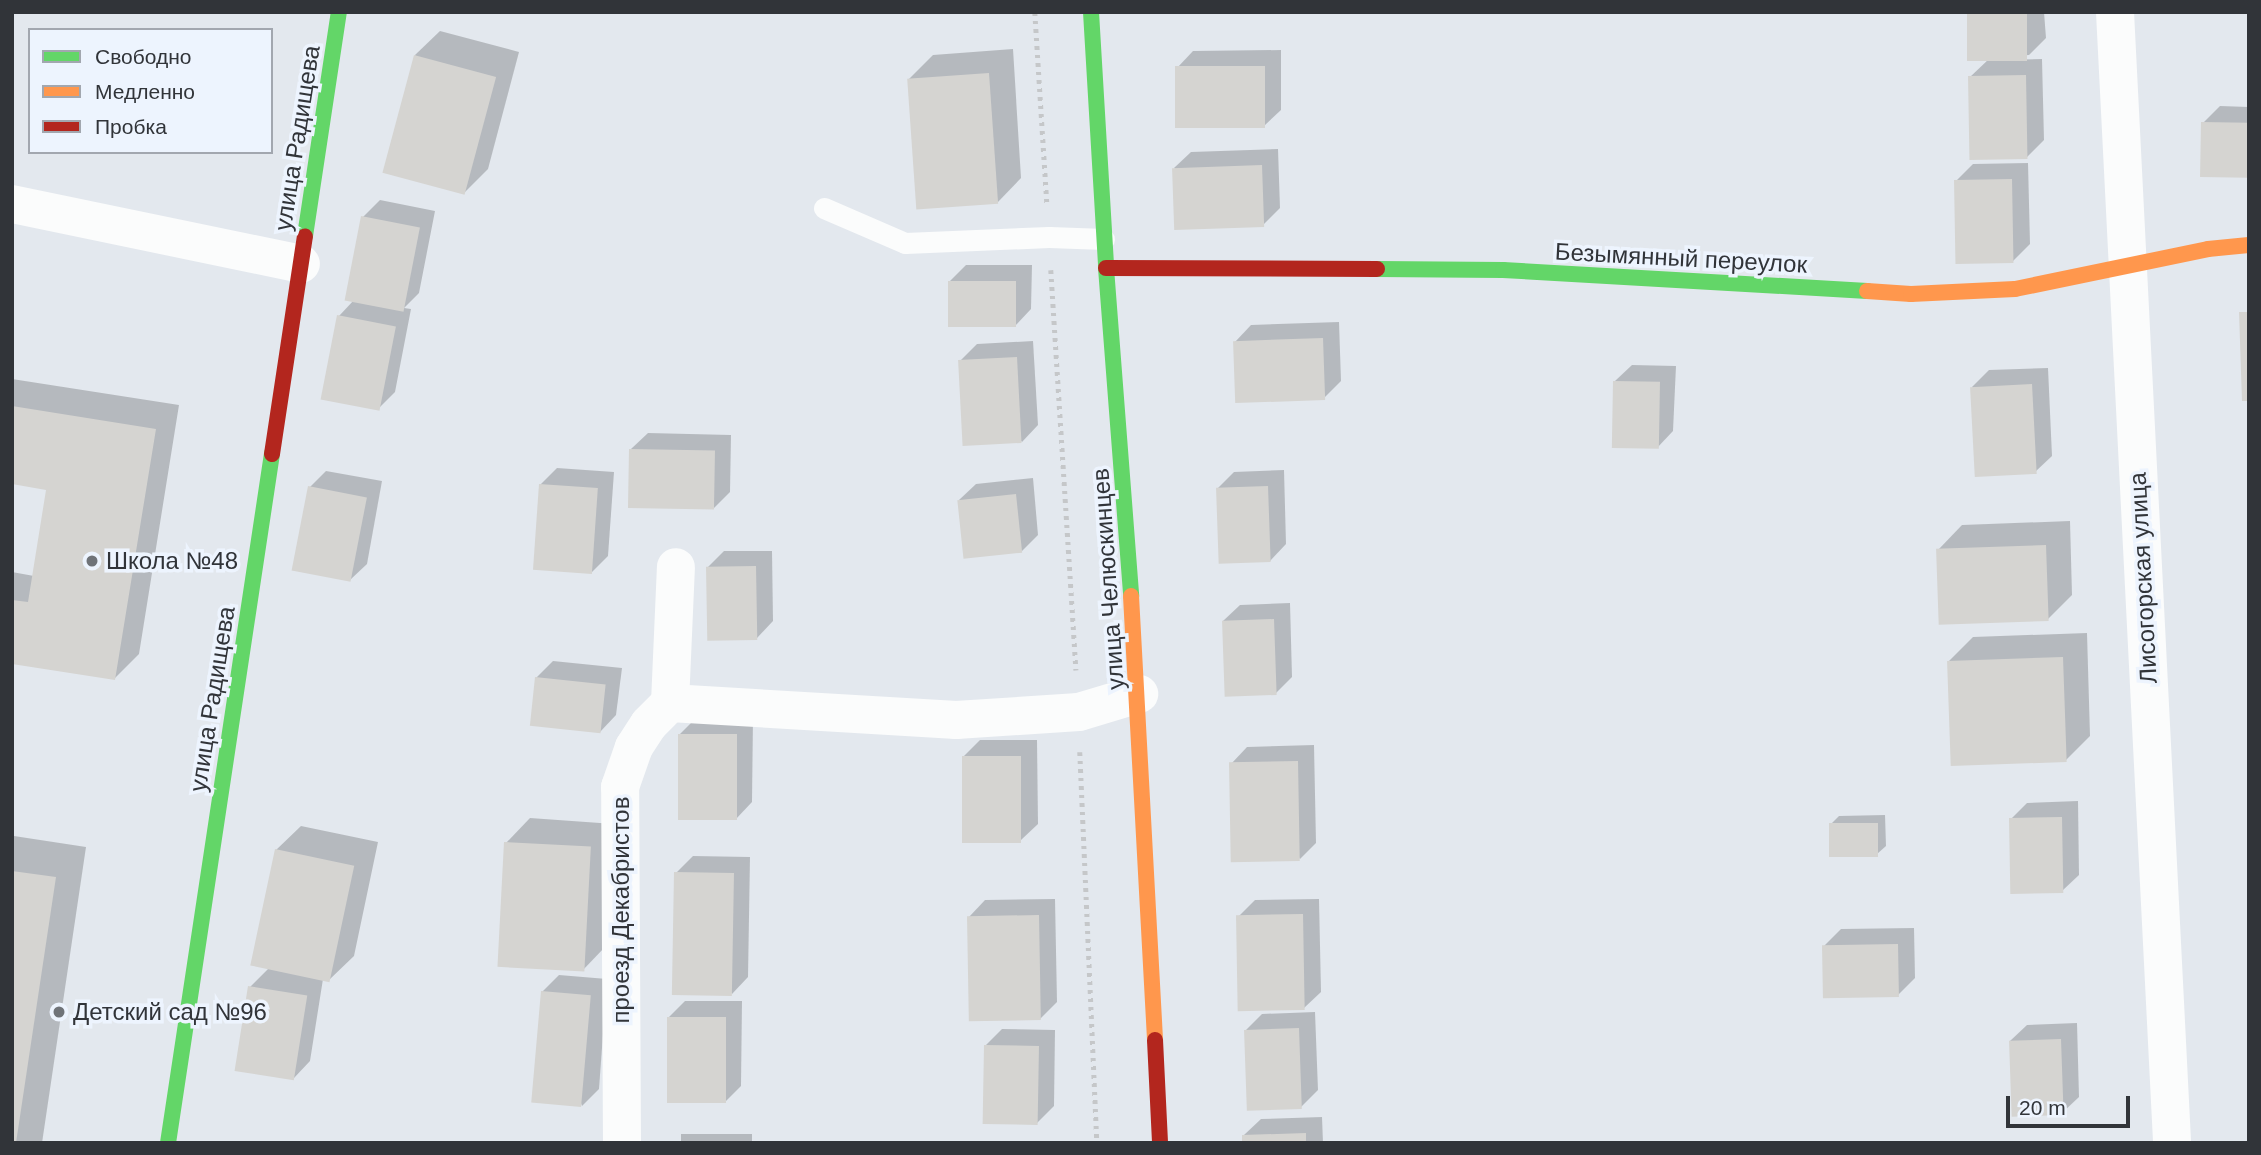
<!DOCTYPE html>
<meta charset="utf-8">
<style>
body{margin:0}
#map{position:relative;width:2261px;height:1155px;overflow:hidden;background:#e3e8ee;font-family:Helvetica,sans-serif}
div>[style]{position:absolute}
.shadow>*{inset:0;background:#0003;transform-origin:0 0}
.building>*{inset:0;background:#d5d4d1;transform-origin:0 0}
.path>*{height:4.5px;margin-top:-2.25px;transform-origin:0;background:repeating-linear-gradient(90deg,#c5c7c9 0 3.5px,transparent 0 8.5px)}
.lane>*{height:21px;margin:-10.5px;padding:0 10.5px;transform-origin:10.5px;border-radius:10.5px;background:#fbfcfc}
.street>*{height:38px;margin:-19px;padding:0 19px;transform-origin:19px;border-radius:19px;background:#fbfcfc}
.fast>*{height:16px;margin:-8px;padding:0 8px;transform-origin:8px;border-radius:8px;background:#63d668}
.slow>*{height:16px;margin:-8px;padding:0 8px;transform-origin:8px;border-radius:8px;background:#ff974d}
.jam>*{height:16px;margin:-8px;padding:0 8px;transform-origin:8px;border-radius:8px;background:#b3261e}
.dots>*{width:19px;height:19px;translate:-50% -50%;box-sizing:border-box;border:4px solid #edf4fe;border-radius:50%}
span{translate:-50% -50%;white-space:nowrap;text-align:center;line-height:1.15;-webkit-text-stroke:7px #edf4fe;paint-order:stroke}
.street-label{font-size:24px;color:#313439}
.poi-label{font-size:24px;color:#313439}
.left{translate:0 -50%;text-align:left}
.frame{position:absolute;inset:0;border:14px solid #313439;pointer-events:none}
.legend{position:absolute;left:28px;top:28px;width:245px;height:126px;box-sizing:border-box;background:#edf4fe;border:2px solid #a2a7af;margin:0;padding:9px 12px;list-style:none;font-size:21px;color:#313439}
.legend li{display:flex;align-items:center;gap:14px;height:35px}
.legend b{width:35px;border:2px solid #a2a7af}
.scale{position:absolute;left:2006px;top:1096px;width:124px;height:32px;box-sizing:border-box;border:4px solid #313439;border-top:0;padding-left:9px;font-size:21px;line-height:24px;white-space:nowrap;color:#313439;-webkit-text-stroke:5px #edf4fe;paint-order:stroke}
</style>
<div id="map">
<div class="shadow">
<i style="clip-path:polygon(1969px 12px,2044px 12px,2046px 38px,2029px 55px,2001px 57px,2001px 60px,2042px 59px,2044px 140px,2027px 157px,1970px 77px,1990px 58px)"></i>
<i style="clip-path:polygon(440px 31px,519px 52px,488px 169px,463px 194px,415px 55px)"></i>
<i style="clip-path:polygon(1013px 49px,1021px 178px,997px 203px,909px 79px,933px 55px)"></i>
<i style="clip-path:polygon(1281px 50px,1281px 110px,1264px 126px,1177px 68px,1193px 51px)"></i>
<i style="clip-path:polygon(2220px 106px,2249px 107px,2249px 175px,2203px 123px)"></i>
<i style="clip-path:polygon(1278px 149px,1280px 208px,1263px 225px,1174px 168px,1191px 152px)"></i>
<i style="clip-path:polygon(2028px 163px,2030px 244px,2013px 261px,1956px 181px,1973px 164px)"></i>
<i style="clip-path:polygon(380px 200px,435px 211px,419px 293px,404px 308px,411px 309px,395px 392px,379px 408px,339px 316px,354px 300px,363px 217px)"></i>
<i style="clip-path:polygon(966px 265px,1032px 265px,1031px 309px,1015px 326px,950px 281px)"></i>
<i style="clip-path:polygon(1339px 322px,1341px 381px,1324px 398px,1235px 342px,1251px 325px)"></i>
<i style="clip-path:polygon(1033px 341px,1038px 425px,1022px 442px,960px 361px,977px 344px)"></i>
<i style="clip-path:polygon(1632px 365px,1676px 366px,1673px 431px,1657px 448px,1615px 381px)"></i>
<i style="clip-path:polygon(2048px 368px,2052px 456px,2035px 472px,1972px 387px,1989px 370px)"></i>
<i style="clip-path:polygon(12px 379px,179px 405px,139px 654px,114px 679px,12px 662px,12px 572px,34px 576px,48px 488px,12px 483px)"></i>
<i style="clip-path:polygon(648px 433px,731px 435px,730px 492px,713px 509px,631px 449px)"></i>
<i style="clip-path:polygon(557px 468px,614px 472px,608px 556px,591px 573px,540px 485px)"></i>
<i style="clip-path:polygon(1284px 470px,1286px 544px,1270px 561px,1218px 488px,1234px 472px)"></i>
<i style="clip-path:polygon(326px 471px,382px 481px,367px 564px,350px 580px,310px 487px)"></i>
<i style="clip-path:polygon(1033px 478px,1038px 535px,1022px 551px,959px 500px,976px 484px)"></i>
<i style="clip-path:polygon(2070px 521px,2072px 595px,2048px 619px,1938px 550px,1962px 525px)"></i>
<i style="clip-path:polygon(724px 551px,772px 551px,773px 621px,757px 638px,707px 568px)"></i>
<i style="clip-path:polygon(1290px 603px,1292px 677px,1275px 694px,1223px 621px,1240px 605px)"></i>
<i style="clip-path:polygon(2087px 633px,2090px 736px,2066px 760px,1949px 661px,1973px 637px)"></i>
<i style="clip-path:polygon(553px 661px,622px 668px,616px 715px,600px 732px,536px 678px)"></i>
<i style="clip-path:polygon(696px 718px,753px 718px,752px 802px,736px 819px,679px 735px)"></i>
<i style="clip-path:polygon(980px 740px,1037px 740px,1038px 824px,1021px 840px,963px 757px)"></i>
<i style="clip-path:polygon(1314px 745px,1316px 843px,1300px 859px,1231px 764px,1247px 747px)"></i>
<i style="clip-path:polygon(2078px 801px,2079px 875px,2062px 891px,2011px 819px,2027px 803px)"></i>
<i style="clip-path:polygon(1885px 815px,1886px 846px,1877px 854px,1831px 824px,1839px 816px)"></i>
<i style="clip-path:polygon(530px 818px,614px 824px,606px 946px,582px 971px,506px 843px)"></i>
<i style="clip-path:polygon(301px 826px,378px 842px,354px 956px,329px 980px,323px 979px,310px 1061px,294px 1078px,250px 987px,269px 968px,276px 850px)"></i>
<i style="clip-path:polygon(14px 836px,86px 847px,42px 1143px,12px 1143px)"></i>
<i style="clip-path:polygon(693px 856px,750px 857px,748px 977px,732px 994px,676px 873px)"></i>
<i style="clip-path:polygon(1055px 899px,1057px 1002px,1040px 1019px,969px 917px,985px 900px)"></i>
<i style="clip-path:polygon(1319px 899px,1321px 992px,1304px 1008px,1238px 917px,1255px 900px)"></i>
<i style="clip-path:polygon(1914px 928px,1915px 978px,1898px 995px,1824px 946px,1841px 929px)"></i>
<i style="clip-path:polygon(559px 975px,607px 979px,599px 1089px,582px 1106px,542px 992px)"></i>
<i style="clip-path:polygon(685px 1001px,742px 1001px,741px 1086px,725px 1102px,668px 1018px)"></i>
<i style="clip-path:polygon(1315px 1012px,1318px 1090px,1301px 1107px,1246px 1030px,1262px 1014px)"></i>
<i style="clip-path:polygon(2077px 1023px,2079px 1097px,2062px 1113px,2010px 1041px,2027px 1025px)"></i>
<i style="clip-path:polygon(1002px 1029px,1055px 1030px,1054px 1106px,1037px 1123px,986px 1045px)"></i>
<i style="clip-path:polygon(1322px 1117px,1323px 1143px,1244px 1143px,1244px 1135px,1261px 1119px)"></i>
<i style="left:681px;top:1134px;width:71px;height:12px"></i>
</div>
<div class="building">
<i style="left:1967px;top:12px;width:60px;height:49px"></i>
<i style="left:414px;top:55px;width:85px;height:122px;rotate:15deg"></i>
<i style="left:1265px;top:66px;width:62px;height:90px;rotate:90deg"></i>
<i style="left:989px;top:73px;width:131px;height:82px;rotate:86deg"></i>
<i style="left:2026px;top:75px;width:84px;height:58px;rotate:89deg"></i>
<i style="left:2201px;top:122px;width:48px;height:55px;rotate:1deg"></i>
<i style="left:1262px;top:165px;width:62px;height:90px;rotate:88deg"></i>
<i style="left:2012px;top:179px;width:84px;height:58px;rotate:89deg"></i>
<i style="left:361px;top:216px;width:60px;height:86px;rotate:11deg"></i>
<i style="left:948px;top:281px;width:68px;height:46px"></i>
<i style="clip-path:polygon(2239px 312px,2249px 312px,2249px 401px,2242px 401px)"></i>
<i style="left:337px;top:315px;width:60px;height:86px;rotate:11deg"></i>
<i style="left:1323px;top:338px;width:62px;height:90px;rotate:88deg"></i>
<i style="left:1017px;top:357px;width:86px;height:59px;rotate:87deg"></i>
<i style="left:1613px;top:381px;width:47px;height:67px;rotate:1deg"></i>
<i style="left:2032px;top:384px;width:90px;height:62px;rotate:87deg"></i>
<i style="clip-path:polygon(12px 406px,156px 429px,115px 680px,12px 664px,12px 600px,28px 602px,46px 490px,12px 484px)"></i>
<i style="left:629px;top:449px;width:86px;height:59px;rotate:1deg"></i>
<i style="left:539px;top:484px;width:59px;height:86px;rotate:4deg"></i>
<i style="left:308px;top:486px;width:60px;height:86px;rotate:11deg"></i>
<i style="left:1268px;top:486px;width:76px;height:52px;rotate:88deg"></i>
<i style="left:1016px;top:494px;width:59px;height:59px;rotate:84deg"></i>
<i style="left:2046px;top:545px;width:76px;height:110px;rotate:88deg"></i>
<i style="left:756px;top:566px;width:74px;height:50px;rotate:89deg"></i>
<i style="left:1274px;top:619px;width:76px;height:52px;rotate:88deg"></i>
<i style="left:2063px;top:657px;width:105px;height:116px;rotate:88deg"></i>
<i style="left:535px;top:677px;width:71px;height:49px;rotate:6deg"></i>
<i style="left:678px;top:734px;width:59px;height:86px"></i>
<i style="left:962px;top:756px;width:59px;height:87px"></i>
<i style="left:1298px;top:761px;width:100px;height:69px;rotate:89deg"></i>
<i style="left:2062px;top:817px;width:76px;height:53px;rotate:89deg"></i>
<i style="left:1829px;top:823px;width:49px;height:34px"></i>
<i style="left:504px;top:842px;width:87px;height:125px;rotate:3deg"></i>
<i style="left:275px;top:849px;width:81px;height:119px;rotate:12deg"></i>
<i style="clip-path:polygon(12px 871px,56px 877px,16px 1143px,12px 1143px)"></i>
<i style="left:674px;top:872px;width:60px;height:123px;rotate:1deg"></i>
<i style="left:1303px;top:914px;width:96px;height:67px;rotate:89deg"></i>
<i style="left:1039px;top:915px;width:105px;height:72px;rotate:89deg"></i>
<i style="left:1898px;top:944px;width:53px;height:76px;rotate:89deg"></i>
<i style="left:248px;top:986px;width:60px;height:86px;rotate:9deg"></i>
<i style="left:541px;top:991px;width:50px;height:112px;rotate:5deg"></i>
<i style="left:667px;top:1017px;width:59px;height:86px"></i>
<i style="left:1299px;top:1028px;width:81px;height:55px;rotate:88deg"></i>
<i style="left:2061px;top:1039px;width:76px;height:52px;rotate:88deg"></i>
<i style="left:984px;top:1045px;width:55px;height:79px;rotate:1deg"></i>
<i style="clip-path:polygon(1306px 1133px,1306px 1143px,1242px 1143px,1242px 1135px)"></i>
</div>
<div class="path">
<i style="left:1035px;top:12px;width:193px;rotate:86.4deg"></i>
<i style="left:1051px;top:270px;width:401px;rotate:86.4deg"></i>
<i style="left:1080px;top:752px;width:391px;rotate:87.5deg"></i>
</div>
<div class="lane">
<i style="left:824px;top:208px;width:88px;rotate:23.4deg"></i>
<i style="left:905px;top:243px;width:144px;rotate:-2.4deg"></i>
<i style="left:1049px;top:237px;width:55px;rotate:2.1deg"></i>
</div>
<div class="street">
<i style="left:2115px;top:12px;width:1132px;rotate:87.11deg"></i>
<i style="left:12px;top:204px;width:295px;rotate:11.7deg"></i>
<i style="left:670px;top:703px;width:287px;rotate:3.4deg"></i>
<i style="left:956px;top:720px;width:123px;rotate:-3.7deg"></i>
<i style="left:1079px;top:712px;width:63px;rotate:-16.7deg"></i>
<i style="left:622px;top:1143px;width:356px;rotate:-90.3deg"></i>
<i style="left:620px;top:787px;width:42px;rotate:-70.7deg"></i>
<i style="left:634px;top:747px;width:27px;rotate:-57deg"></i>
<i style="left:649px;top:724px;width:30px;rotate:-45deg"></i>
<i style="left:670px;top:703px;width:136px;rotate:-87.5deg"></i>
</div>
<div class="fast">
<i style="left:1091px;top:12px;width:256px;rotate:86.6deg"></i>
<i style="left:1106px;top:268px;width:329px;rotate:85.6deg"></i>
<i style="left:305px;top:236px;width:227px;rotate:-81.4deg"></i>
<i style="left:1377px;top:269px;width:126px;rotate:0.5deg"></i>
<i style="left:1503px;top:270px;width:365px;rotate:3.3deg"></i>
<i style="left:168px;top:1143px;width:697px;rotate:-81.42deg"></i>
</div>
<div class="slow">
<i style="left:1867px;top:291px;width:44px;rotate:3.9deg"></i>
<i style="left:1911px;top:294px;width:104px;rotate:-2.8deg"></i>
<i style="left:2015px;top:289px;width:197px;rotate:-11.7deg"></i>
<i style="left:2208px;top:249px;width:41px;rotate:-5.6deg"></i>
<i style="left:1131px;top:596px;width:445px;rotate:86.9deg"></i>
</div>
<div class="jam">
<i style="left:1106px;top:268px;width:271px;rotate:0.2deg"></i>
<i style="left:272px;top:454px;width:220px;rotate:-81.4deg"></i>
<i style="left:1155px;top:1040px;width:103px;rotate:87.2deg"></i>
</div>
<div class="dots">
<i style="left:92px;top:561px;background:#6f7378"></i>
<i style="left:59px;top:1012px;background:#6f7378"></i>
</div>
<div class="street-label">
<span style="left:297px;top:138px;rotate:-81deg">улица Радищева</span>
<span style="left:1681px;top:258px;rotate:3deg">Безымянный переулок</span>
<span style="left:2143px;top:578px;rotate:-93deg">Лисогорская улица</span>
<span style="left:1108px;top:579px;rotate:-94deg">улица Челюскинцев</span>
<span style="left:212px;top:699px;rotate:-81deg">улица Радищева</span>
<span style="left:621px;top:910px;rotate:-90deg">проезд Декабристов</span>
</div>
<div class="poi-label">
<span class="left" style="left:106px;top:561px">Школа №48</span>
<span class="left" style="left:73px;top:1012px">Детский сад №96</span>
</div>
<div class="frame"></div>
<ul class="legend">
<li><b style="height:9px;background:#63d668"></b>Свободно</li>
<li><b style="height:9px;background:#ff974d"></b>Медленно</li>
<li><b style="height:9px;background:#b3261e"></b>Пробка</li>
</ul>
<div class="scale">20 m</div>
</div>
